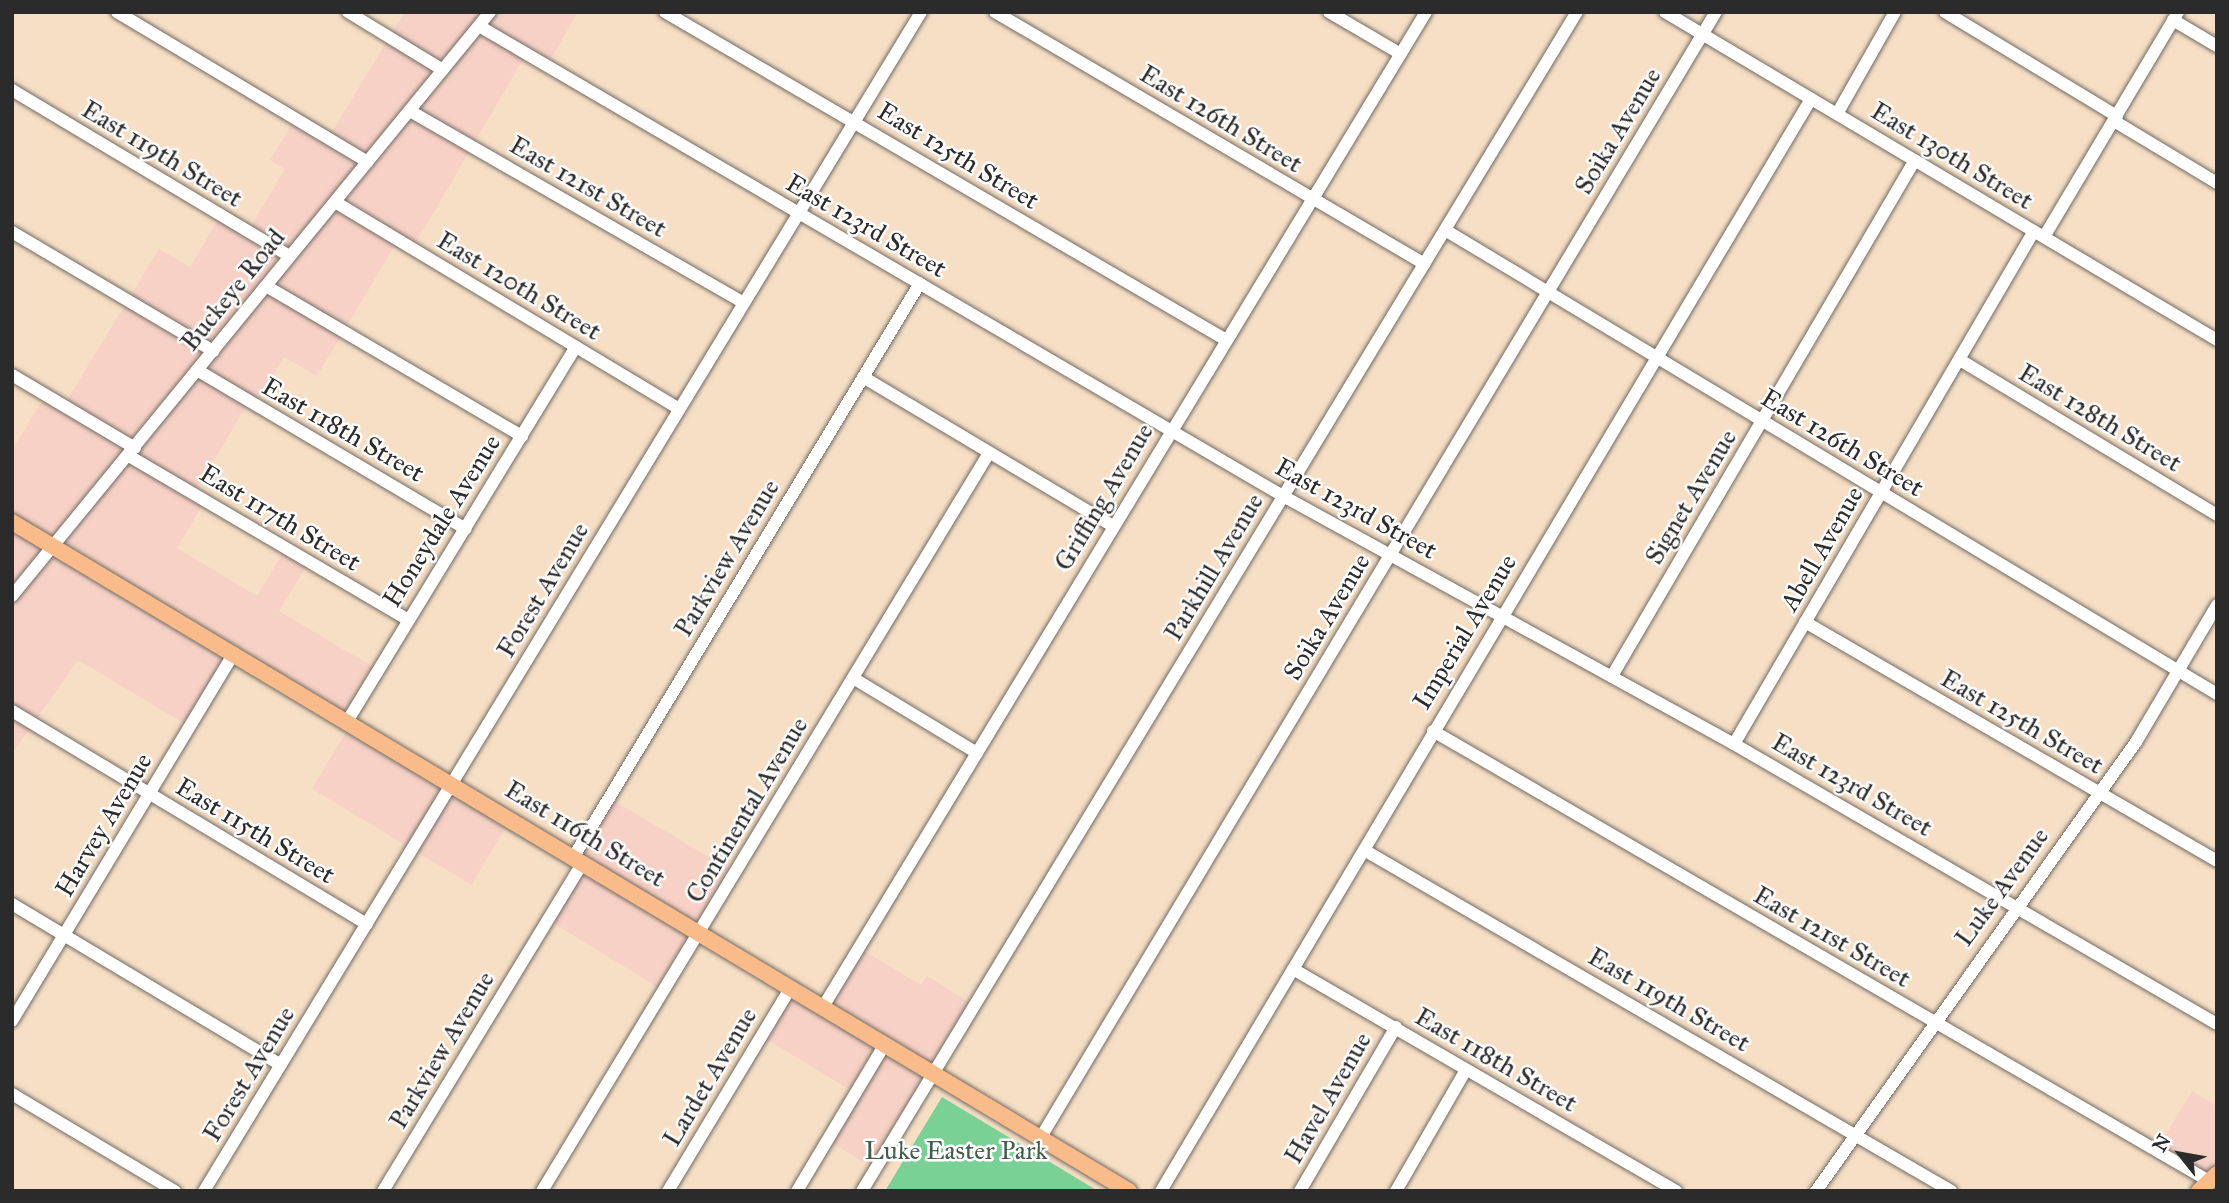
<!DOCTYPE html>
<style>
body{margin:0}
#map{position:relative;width:2229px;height:1203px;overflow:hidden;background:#f6dfc5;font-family:"IM FELL Great Primer",serif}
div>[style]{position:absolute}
.built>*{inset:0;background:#f7d1c6;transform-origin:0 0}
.green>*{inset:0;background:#7ad196}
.roads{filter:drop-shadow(0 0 2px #726a61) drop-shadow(0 0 2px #726a61)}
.minor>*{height:12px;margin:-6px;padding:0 6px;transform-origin:6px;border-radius:6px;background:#fff}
.major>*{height:16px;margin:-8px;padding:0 8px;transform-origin:8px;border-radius:8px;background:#fabb8b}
span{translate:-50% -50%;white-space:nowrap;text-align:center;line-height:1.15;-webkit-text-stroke:5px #fff;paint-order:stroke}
.street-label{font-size:26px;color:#2b2b2b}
.park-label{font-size:26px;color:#435d4b}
.frame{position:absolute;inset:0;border:14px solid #2b2b2b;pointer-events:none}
.north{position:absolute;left:2145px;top:1119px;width:70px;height:70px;-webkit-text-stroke:5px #fff;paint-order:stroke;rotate:301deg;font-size:19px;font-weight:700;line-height:28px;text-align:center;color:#2b2b2b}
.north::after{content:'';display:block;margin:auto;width:24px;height:32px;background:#2b2b2b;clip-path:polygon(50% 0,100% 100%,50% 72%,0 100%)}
</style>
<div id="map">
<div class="built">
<i style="clip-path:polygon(405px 12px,578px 12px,547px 66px,526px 54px,413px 248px,398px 240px,317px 376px,284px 357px,255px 405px,249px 402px,194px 493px,205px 501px,177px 548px,257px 596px,286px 548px,309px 562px,279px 611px,378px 670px,348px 720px,235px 653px,190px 727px,78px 660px,12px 754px,12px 450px,46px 395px,64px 405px,159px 249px,190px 267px,221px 215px,248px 231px,285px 169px,270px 160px,295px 119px,328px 138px)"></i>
<i style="left:352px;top:722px;width:186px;height:78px;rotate:31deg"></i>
<i style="clip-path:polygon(609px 798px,736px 873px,664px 991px,548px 920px,583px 862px,574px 856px)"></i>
<i style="clip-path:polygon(859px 948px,921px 985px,927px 976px,974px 1005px,875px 1169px,827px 1140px,855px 1093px,761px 1036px,791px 987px,822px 1006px)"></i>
<i style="clip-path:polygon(2192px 1091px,2217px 1106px,2217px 1191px,2199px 1191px,2209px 1182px,2156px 1151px)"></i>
</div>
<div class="green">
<i style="clip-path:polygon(942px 1097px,1098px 1191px,885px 1191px)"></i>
</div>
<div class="roads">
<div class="minor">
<i style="left:117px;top:12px;width:292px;rotate:30.9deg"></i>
<i style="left:348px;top:12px;width:111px;rotate:31.4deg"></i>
<i style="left:665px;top:12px;width:650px;rotate:30.31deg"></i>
<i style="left:995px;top:12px;width:498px;rotate:30.4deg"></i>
<i style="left:1329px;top:12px;width:83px;rotate:30.3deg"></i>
<i style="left:1665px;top:12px;width:642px;rotate:30.72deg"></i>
<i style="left:1945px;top:12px;width:201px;rotate:31.2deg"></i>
<i style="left:2173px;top:20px;width:51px;rotate:30.6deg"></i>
<i style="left:479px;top:26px;width:931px;rotate:30.31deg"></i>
<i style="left:1283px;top:496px;width:515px;rotate:28.81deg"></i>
<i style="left:1734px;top:744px;width:558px;rotate:30.1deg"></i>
<i style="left:12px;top:90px;width:323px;rotate:30.9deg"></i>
<i style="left:410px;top:111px;width:385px;rotate:29.9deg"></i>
<i style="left:1837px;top:114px;width:117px;rotate:-60.4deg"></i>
<i style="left:2114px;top:121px;width:120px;rotate:31deg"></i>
<i style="left:335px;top:202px;width:401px;rotate:31deg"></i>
<i style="left:1445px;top:230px;width:901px;rotate:31.01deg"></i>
<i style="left:12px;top:232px;width:234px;rotate:30.6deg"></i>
<i style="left:2044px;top:237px;width:262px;rotate:-59.2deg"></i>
<i style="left:266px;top:286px;width:297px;rotate:30.4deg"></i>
<i style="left:1960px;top:360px;width:300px;rotate:31.1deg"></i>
<i style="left:197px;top:370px;width:312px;rotate:30.6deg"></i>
<i style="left:12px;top:375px;width:143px;rotate:30.7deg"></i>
<i style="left:863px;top:377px;width:291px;rotate:30.8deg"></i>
<i style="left:129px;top:456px;width:324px;rotate:30.4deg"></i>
<i style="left:12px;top:596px;width:755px;rotate:-50.7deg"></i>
<i style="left:1805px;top:622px;width:476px;rotate:30.1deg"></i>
<i style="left:1612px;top:676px;width:598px;rotate:-59.58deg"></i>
<i style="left:853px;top:678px;width:145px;rotate:31.2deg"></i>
<i style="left:12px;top:711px;width:414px;rotate:31deg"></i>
<i style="left:348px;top:720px;width:437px;rotate:-58.6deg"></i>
<i style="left:1433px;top:731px;width:897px;rotate:30.11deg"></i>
<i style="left:1734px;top:744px;width:594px;rotate:-59.68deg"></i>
<i style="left:1364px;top:850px;width:679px;rotate:30.15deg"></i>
<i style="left:574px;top:856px;width:669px;rotate:-58.87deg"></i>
<i style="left:12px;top:904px;width:313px;rotate:30.9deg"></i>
<i style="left:1293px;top:969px;width:443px;rotate:30.1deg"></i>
<i style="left:823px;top:1007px;width:1163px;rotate:-58.78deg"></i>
<i style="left:12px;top:1021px;width:430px;rotate:-58.9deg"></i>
<i style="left:12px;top:1094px;width:190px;rotate:30.8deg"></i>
<i style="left:1041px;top:1137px;width:1312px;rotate:-59.04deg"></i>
<i style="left:204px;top:1191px;width:1380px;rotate:-58.69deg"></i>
<i style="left:383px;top:1191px;width:385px;rotate:-58.7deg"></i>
<i style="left:542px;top:1191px;width:863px;rotate:-58.8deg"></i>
<i style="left:668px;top:1191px;width:238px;rotate:-58.9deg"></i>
<i style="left:797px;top:1191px;width:171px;rotate:-59.1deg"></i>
<i style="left:862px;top:1191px;width:1379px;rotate:-58.77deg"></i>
<i style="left:1161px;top:1191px;width:1271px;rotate:-59.24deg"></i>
<i style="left:1300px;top:1191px;width:190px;rotate:-59.7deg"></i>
<i style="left:1396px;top:1191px;width:140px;rotate:-60deg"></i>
<i style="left:1816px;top:1191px;width:551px;rotate:-54.52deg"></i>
<i style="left:2136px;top:742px;width:159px;rotate:-59.4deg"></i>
</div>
<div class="major">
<i style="left:12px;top:522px;width:1302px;rotate:30.92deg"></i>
<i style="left:2199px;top:1191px;width:25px;rotate:-43deg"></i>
</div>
</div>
<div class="street-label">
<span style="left:1221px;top:119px;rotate:31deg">East 126th Street</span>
<span style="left:1618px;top:131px;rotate:-59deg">Soika Avenue</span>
<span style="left:162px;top:154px;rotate:31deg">East 119th Street</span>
<span style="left:958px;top:156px;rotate:31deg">East 125th Street</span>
<span style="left:1952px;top:156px;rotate:31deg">East 130th Street</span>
<span style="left:588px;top:187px;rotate:30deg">East 121st Street</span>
<span style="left:866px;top:226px;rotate:30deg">East 123rd Street</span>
<span style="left:519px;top:286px;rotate:31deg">East 120th Street</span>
<span style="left:233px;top:290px;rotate:-51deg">Buckeye Road</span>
<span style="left:2100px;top:418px;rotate:31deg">East 128th Street</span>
<span style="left:343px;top:430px;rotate:30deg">East 118th Street</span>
<span style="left:1842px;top:443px;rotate:31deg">East 126th Street</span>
<span style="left:1104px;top:497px;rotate:-59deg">Griffing Avenue</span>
<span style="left:1691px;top:497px;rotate:-59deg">Signet Avenue</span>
<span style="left:1356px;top:509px;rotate:29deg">East 123rd Street</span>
<span style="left:280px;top:518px;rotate:31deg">East 117th Street</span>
<span style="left:442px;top:521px;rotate:-58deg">Honeydale Avenue</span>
<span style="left:1822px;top:549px;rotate:-60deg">Abell Avenue</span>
<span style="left:727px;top:558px;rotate:-59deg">Parkview Avenue</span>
<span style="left:1214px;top:567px;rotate:-59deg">Parkhill Avenue</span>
<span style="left:543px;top:590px;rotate:-59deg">Forest Avenue</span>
<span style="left:1327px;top:617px;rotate:-59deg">Soika Avenue</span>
<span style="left:1465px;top:632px;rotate:-59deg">Imperial Avenue</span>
<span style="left:2022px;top:722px;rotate:30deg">East 125th Street</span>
<span style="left:1852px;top:785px;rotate:30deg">East 123rd Street</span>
<span style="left:747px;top:810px;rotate:-59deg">Continental Avenue</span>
<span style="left:104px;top:825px;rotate:-59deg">Harvey Avenue</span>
<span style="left:255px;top:831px;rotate:31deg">East 115th Street</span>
<span style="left:585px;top:834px;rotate:31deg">East 116th Street</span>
<span style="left:2002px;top:887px;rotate:-54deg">Luke Avenue</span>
<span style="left:1832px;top:937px;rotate:30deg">East 121st Street</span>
<span style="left:1669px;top:1000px;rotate:30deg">East 119th Street</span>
<span style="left:442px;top:1050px;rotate:-59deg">Parkview Avenue</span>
<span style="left:1496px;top:1060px;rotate:30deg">East 118th Street</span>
<span style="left:249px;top:1074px;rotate:-59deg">Forest Avenue</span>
<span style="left:710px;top:1077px;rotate:-59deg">Lardet Avenue</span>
<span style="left:1328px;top:1098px;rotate:-60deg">Havel Avenue</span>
</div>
<div class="park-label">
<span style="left:956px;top:1151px">Luke Easter Park</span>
</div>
<div class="frame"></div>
<div class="north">N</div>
</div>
